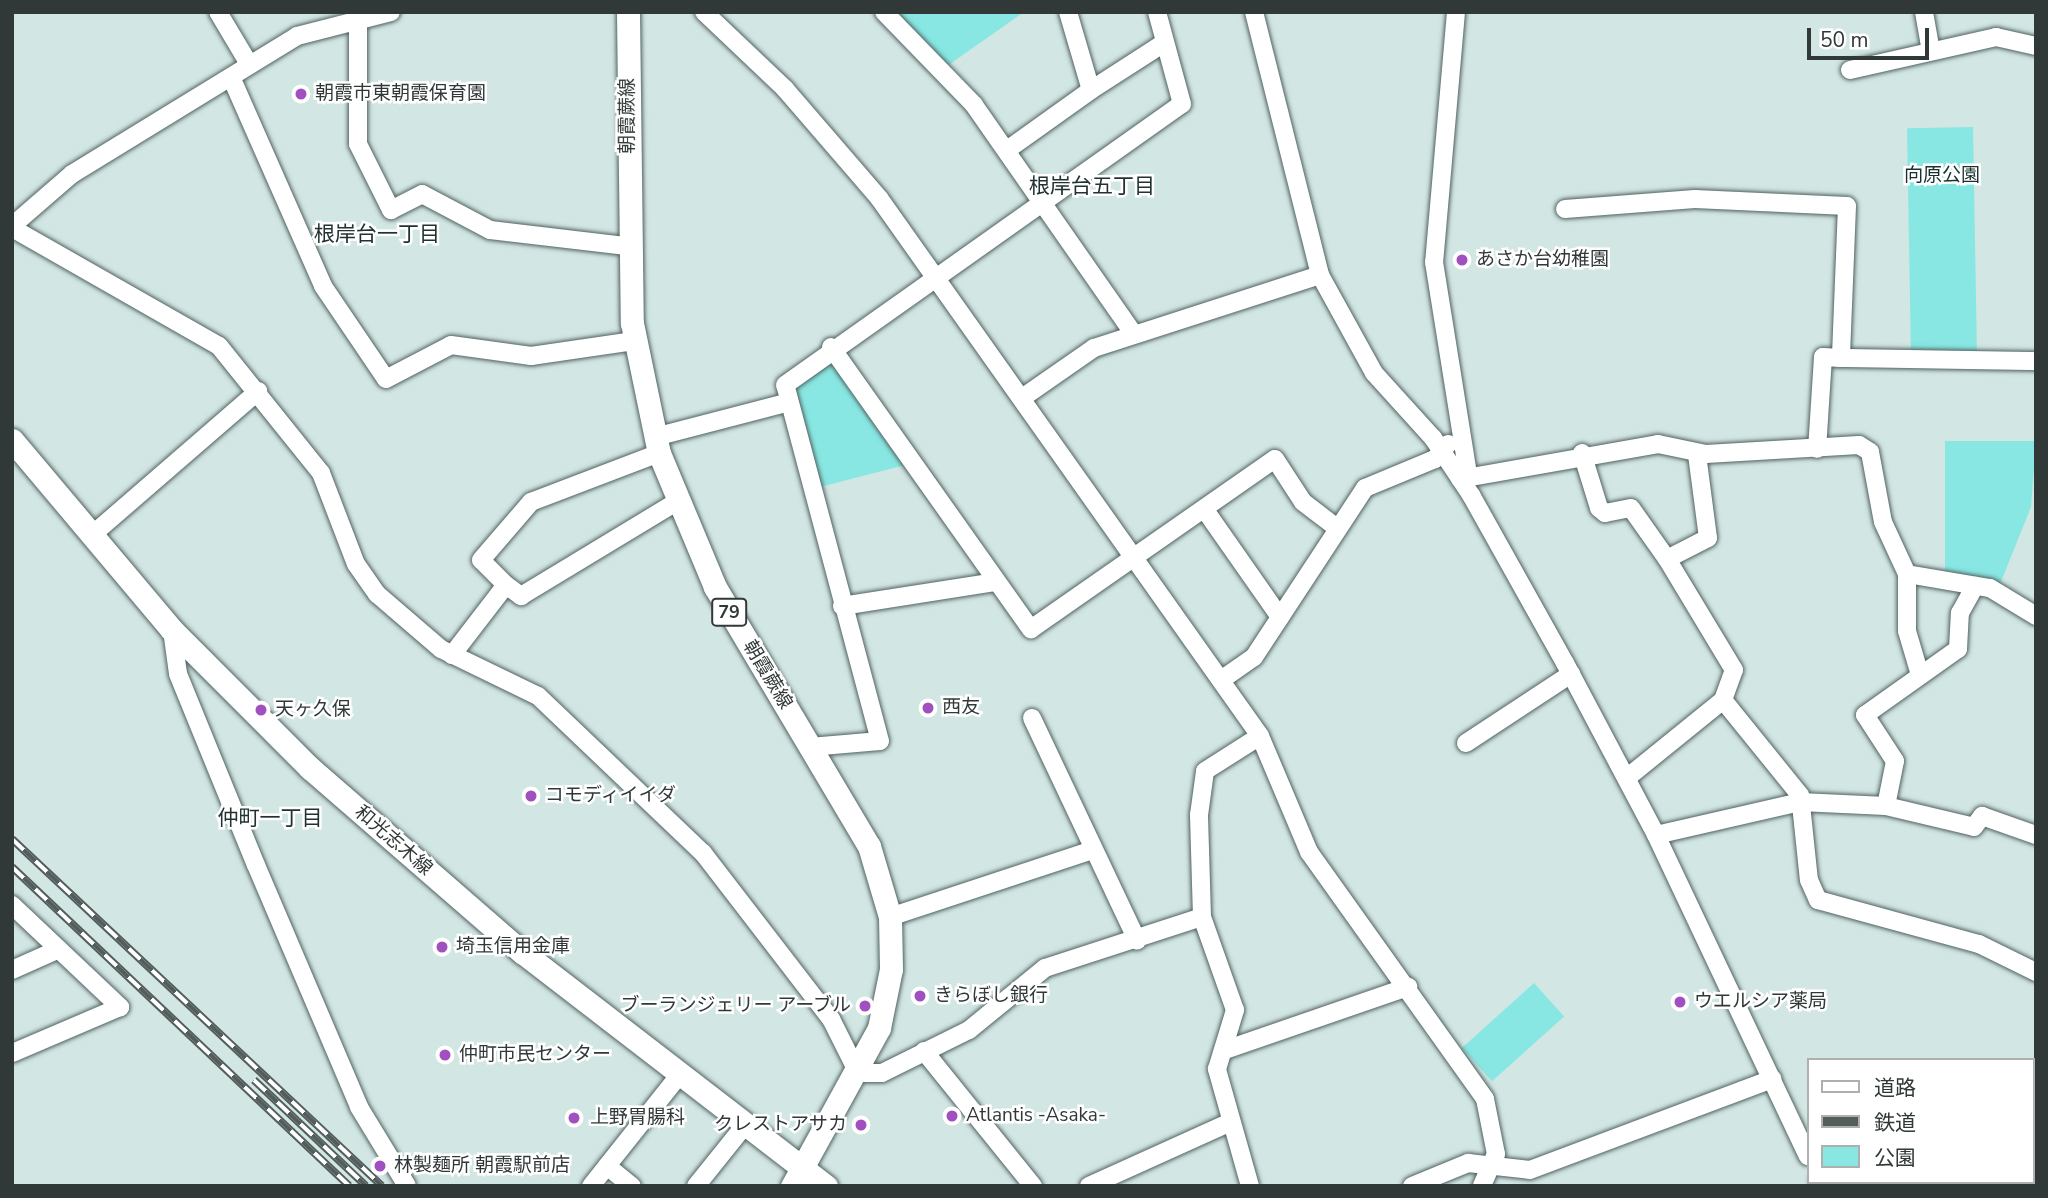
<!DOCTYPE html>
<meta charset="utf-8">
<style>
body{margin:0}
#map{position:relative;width:2048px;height:1198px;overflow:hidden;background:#d2e6e4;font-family:"Nunito Sans","Noto Sans JP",sans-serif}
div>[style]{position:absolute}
.green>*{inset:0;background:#88e7e2;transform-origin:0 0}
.roads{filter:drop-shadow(0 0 2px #506261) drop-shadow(0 0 2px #506261)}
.minor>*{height:18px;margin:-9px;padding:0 9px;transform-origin:9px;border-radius:9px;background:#fff}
.major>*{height:23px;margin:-11.5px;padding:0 11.5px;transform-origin:11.5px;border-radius:11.5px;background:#fff}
.rail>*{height:8px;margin-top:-4px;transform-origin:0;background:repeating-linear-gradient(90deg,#fff 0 16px,#535e5c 0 32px);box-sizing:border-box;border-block:2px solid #535e5c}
.dots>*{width:19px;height:19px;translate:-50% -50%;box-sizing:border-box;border:4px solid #fff;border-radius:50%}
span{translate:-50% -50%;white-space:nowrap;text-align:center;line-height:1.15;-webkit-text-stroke:5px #fff;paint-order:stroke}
.shield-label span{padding:2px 5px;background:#fff;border:2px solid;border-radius:5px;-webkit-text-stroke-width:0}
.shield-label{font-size:18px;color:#313938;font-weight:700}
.poi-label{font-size:19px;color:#313938}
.left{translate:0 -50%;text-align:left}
.right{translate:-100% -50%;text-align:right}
.street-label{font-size:19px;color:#313938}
.park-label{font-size:19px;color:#1a302f}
.neighbourhood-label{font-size:21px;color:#213231}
.frame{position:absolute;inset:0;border:14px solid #313938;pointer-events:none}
.legend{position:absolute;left:1807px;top:1058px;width:228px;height:126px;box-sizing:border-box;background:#fff;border:2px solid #adb0af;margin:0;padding:9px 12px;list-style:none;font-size:21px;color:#313938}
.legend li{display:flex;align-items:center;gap:14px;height:35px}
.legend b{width:35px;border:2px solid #adb0af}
.scale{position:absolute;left:1807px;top:28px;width:122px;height:32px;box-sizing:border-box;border:4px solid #313938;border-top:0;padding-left:9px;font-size:21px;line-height:24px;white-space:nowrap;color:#313938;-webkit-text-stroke:5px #fff;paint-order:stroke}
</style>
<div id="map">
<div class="green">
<i style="clip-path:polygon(894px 12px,1024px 12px,947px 66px)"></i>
<i style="left:1973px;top:127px;width:226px;height:66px;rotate:89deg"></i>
<i style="clip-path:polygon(832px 362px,905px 465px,820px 487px,794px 388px)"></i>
<i style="clip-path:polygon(1945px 441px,2036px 441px,2031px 507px,2000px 584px,1945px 571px)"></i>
<i style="left:1534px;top:983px;width:45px;height:97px;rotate:48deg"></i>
</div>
<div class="roads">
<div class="minor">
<i style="left:218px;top:12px;width:61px;rotate:59.2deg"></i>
<i style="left:704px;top:12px;width:112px;rotate:43.5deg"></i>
<i style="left:785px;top:89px;width:144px;rotate:49.2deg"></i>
<i style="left:879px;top:198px;width:659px;rotate:54.69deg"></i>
<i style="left:1260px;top:736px;width:126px;rotate:67.1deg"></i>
<i style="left:1309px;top:852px;width:303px;rotate:54.5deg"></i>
<i style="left:1485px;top:1099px;width:56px;rotate:78.7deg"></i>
<i style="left:1496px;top:1154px;width:35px;rotate:114deg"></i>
<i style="left:884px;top:12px;width:129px;rotate:45.9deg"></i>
<i style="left:974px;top:105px;width:278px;rotate:55.1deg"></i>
<i style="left:1068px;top:12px;width:81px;rotate:73.6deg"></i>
<i style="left:1091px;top:90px;width:87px;rotate:-32.8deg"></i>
<i style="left:1254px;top:12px;width:271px;rotate:75.9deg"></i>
<i style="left:1320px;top:275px;width:112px;rotate:61.1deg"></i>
<i style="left:1374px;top:373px;width:88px;rotate:47.8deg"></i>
<i style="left:1433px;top:438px;width:69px;rotate:56.3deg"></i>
<i style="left:1471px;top:495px;width:193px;rotate:60.8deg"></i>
<i style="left:1565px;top:663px;width:195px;rotate:62.1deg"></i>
<i style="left:1656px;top:835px;width:355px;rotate:64.7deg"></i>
<i style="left:1456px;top:12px;width:251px;rotate:95deg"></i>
<i style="left:1434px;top:262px;width:215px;rotate:80.9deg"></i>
<i style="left:1924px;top:12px;width:39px;rotate:80deg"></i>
<i style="left:358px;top:25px;width:119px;rotate:90deg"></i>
<i style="left:358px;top:144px;width:74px;rotate:63.4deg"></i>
<i style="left:391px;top:210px;width:35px;rotate:-27deg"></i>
<i style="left:422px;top:194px;width:77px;rotate:27.9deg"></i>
<i style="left:490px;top:230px;width:138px;rotate:6.7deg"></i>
<i style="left:1850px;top:70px;width:150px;rotate:-12.7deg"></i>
<i style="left:1996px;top:37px;width:41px;rotate:12.7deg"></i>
<i style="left:231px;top:77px;width:228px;rotate:66.2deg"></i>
<i style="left:323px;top:286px;width:112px;rotate:55.9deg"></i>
<i style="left:386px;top:379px;width:73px;rotate:-27.6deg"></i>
<i style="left:451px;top:345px;width:81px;rotate:7.8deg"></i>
<i style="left:531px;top:356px;width:104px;rotate:-8.3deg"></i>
<i style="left:1007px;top:150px;width:103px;rotate:-35.5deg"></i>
<i style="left:1565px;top:209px;width:130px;rotate:-4.4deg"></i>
<i style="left:1695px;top:199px;width:152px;rotate:2.6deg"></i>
<i style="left:1847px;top:206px;width:152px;rotate:92.3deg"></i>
<i style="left:1841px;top:358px;width:18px;rotate:-177deg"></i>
<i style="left:1823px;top:357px;width:92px;rotate:93.7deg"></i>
<i style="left:12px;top:226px;width:79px;rotate:-40.9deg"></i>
<i style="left:72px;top:174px;width:264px;rotate:-31.5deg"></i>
<i style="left:297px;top:36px;width:97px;rotate:-14.3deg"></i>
<i style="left:12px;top:228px;width:238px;rotate:29.7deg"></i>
<i style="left:219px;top:346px;width:163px;rotate:51.2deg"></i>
<i style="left:321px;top:473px;width:97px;rotate:69deg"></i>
<i style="left:356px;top:564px;width:37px;rotate:55deg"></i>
<i style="left:377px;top:594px;width:84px;rotate:40.7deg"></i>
<i style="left:441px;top:649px;width:108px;rotate:25.9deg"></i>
<i style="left:538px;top:696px;width:228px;rotate:43.6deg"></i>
<i style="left:703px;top:853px;width:210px;rotate:52.4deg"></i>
<i style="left:831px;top:1019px;width:60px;rotate:63.4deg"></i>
<i style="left:858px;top:1073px;width:24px"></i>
<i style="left:882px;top:1073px;width:97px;rotate:-26.3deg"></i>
<i style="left:969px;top:1030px;width:98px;rotate:-39.2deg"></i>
<i style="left:1045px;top:968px;width:165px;rotate:-18deg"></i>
<i style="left:831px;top:347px;width:346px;rotate:54.7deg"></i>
<i style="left:1031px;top:629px;width:297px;rotate:-34.9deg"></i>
<i style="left:1275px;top:459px;width:51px;rotate:56.9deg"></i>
<i style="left:1303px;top:502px;width:43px;rotate:37.4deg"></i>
<i style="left:1841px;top:358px;width:195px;rotate:0.9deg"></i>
<i style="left:1022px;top:398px;width:88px;rotate:-34.8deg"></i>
<i style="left:1094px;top:348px;width:237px;rotate:-17.9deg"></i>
<i style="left:655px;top:437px;width:138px;rotate:-14.6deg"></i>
<i style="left:1582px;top:453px;width:58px;rotate:72.8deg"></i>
<i style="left:1599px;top:508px;width:8px;rotate:40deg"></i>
<i style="left:1605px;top:513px;width:26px;rotate:-11deg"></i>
<i style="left:1631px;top:508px;width:62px;rotate:54.8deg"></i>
<i style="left:1460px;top:479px;width:201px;rotate:-10deg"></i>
<i style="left:1658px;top:444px;width:49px;rotate:11.8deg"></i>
<i style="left:1706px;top:454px;width:153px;rotate:-3.4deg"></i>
<i style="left:1859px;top:445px;width:13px;rotate:32deg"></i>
<i style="left:1870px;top:452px;width:71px;rotate:79.5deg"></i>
<i style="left:1883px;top:522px;width:57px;rotate:65.2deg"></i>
<i style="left:1907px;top:574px;width:84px;rotate:9.6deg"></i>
<i style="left:1990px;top:588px;width:54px;rotate:31.3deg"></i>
<i style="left:1205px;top:510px;width:131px;rotate:55deg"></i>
<i style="left:92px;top:535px;width:220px;rotate:-40.9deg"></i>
<i style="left:1907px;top:574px;width:57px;rotate:90deg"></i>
<i style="left:1907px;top:631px;width:46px;rotate:73.5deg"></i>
<i style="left:506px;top:585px;width:19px;rotate:36deg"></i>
<i style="left:521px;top:596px;width:181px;rotate:-31.2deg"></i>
<i style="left:842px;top:606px;width:156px;rotate:-8.9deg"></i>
<i style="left:172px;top:630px;width:44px;rotate:82.2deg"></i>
<i style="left:178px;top:674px;width:206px;rotate:67.8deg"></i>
<i style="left:256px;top:865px;width:263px;rotate:66.9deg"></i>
<i style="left:359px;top:1107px;width:92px;rotate:58.7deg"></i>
<i style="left:452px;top:655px;width:88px;rotate:-52.4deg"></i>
<i style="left:506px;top:585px;width:35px;rotate:-135deg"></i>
<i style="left:481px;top:560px;width:77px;rotate:-49.2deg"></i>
<i style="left:531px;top:502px;width:137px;rotate:-20.9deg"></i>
<i style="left:1221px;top:680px;width:40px;rotate:-34.9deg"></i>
<i style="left:1254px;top:657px;width:202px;rotate:-56.7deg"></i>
<i style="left:1365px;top:488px;width:76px;rotate:-22.5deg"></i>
<i style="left:1435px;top:459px;width:20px;rotate:-49deg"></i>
<i style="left:1723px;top:700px;width:122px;rotate:51deg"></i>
<i style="left:1800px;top:795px;width:85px;rotate:84deg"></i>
<i style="left:1809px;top:880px;width:22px;rotate:66deg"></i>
<i style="left:1818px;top:900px;width:167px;rotate:15.3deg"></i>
<i style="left:1979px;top:944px;width:64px;rotate:26.2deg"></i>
<i style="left:1032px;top:718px;width:246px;rotate:64.7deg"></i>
<i style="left:1466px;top:743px;width:126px;rotate:-33.3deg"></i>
<i style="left:810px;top:747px;width:70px;rotate:-4.9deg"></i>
<i style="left:880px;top:741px;width:368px;rotate:-104.9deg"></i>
<i style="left:785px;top:385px;width:486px;rotate:-35.3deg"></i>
<i style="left:1182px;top:104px;width:95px;rotate:-105.2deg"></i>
<i style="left:1628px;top:777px;width:122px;rotate:-39deg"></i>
<i style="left:1723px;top:700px;width:32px;rotate:-70deg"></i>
<i style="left:1734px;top:670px;width:130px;rotate:-121.1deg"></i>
<i style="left:1667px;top:559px;width:46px;rotate:-27.1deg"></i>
<i style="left:1708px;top:538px;width:85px;rotate:-97.5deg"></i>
<i style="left:1886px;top:806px;width:46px;rotate:-78.7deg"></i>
<i style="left:1895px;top:761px;width:55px;rotate:-123.1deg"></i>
<i style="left:1865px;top:715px;width:114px;rotate:-35.4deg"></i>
<i style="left:1958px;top:649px;width:36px;rotate:-87deg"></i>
<i style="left:1960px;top:613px;width:31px;rotate:-61deg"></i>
<i style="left:1656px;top:835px;width:148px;rotate:-12.9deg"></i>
<i style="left:1800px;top:802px;width:86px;rotate:2.7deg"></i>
<i style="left:1886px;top:806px;width:90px;rotate:13.4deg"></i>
<i style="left:1974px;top:827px;width:14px;rotate:-54deg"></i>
<i style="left:1982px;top:816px;width:57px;rotate:19.4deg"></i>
<i style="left:12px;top:905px;width:149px;rotate:43.4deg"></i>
<i style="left:120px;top:1007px;width:117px;rotate:156.9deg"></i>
<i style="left:890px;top:917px;width:214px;rotate:-18.3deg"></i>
<i style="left:12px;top:970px;width:51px;rotate:-24.1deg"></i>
<i style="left:1225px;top:1050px;width:194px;rotate:-19deg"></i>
<i style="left:924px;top:1051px;width:174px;rotate:51.1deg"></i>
<i style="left:607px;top:1166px;width:32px;rotate:39deg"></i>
<i style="left:1819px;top:1182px;width:4px;rotate:63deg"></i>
<i style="left:591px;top:1186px;width:143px;rotate:-51.5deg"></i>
<i style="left:696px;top:1186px;width:78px;rotate:-51.2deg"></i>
<i style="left:1089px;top:1186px;width:156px;rotate:-24.3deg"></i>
<i style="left:1250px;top:1186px;width:122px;rotate:-105.8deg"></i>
<i style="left:1217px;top:1069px;width:62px;rotate:-73deg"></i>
<i style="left:1235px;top:1010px;width:99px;rotate:-109.5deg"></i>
<i style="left:1202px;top:917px;width:102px;rotate:-91.7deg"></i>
<i style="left:1199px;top:815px;width:44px;rotate:-82.2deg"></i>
<i style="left:1205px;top:771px;width:65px;rotate:-32.5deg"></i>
<i style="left:1412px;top:1186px;width:61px;rotate:-22.3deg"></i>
<i style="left:1468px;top:1163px;width:62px;rotate:6.4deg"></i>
<i style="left:1530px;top:1170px;width:259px;rotate:-20.6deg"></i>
</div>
<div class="major">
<i style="left:628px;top:12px;width:311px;rotate:89.3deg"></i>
<i style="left:632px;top:323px;width:133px;rotate:78.3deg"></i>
<i style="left:659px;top:453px;width:145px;rotate:67.3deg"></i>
<i style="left:715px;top:587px;width:301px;rotate:59.3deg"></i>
<i style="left:869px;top:846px;width:74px;rotate:73.5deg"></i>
<i style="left:890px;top:917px;width:52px;rotate:88.9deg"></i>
<i style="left:891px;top:969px;width:60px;rotate:101.5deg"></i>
<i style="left:879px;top:1028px;width:180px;rotate:118.8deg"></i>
<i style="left:12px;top:440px;width:248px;rotate:49.9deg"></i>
<i style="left:172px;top:630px;width:195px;rotate:45deg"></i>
<i style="left:310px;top:768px;width:281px;rotate:41deg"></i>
<i style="left:522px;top:952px;width:384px;rotate:37.6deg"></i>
</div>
</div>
<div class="rail">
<i style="left:12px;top:839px;width:507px;rotate:43.16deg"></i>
<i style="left:12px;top:867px;width:464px;rotate:43.4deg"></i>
<i style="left:254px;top:1080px;width:154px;rotate:43.4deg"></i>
</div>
<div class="dots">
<i style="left:301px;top:94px;background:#a150c0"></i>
<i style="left:1462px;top:260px;background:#a150c0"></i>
<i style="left:928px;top:708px;background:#a150c0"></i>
<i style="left:261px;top:710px;background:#a150c0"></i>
<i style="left:531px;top:796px;background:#a150c0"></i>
<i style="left:442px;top:947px;background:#a150c0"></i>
<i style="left:920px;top:996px;background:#a150c0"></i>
<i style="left:1680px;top:1002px;background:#a150c0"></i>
<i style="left:865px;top:1006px;background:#a150c0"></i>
<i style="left:445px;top:1055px;background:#a150c0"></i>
<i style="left:952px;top:1116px;background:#a150c0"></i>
<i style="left:574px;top:1118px;background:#a150c0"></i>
<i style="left:861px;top:1125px;background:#a150c0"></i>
<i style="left:380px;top:1166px;background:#a150c0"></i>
</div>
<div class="shield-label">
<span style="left:729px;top:612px">79</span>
</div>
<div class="poi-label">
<span class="left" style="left:315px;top:94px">朝霞市東朝霞保育園</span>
<span class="left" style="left:1476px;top:260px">あさか台幼稚園</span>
<span class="left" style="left:942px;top:708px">西友</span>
<span class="left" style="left:275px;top:710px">天ヶ久保</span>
<span class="left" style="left:545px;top:796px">コモディイイダ</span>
<span class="left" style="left:456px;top:947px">埼玉信用金庫</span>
<span class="left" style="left:934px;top:996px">きらぼし銀行</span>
<span class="left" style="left:1694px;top:1002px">ウエルシア薬局</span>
<span class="right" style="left:851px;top:1006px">ブーランジェリー アーブル</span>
<span class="left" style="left:459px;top:1055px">仲町市民センター</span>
<span class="left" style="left:966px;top:1116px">Atlantis -Asaka-</span>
<span class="left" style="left:590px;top:1118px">上野胃腸科</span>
<span class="right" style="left:847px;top:1125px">クレストアサカ</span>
<span class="left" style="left:394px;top:1166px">林製麺所 朝霞駅前店</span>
</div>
<div class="street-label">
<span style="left:628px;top:116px;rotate:-90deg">朝霞蕨線</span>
<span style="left:767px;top:675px;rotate:59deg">朝霞蕨線</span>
<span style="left:393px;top:841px;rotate:41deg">和光志木線</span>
</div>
<div class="park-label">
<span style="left:1942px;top:176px">向原公園</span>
</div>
<div class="neighbourhood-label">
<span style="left:1092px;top:186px">根岸台五丁目</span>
<span style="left:377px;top:234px">根岸台一丁目</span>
<span style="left:270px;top:818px">仲町一丁目</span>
</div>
<div class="frame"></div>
<ul class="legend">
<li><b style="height:9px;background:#fff"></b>道路</li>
<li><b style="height:9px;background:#535e5c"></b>鉄道</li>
<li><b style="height:19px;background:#88e7e2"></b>公園</li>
</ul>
<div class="scale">50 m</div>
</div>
